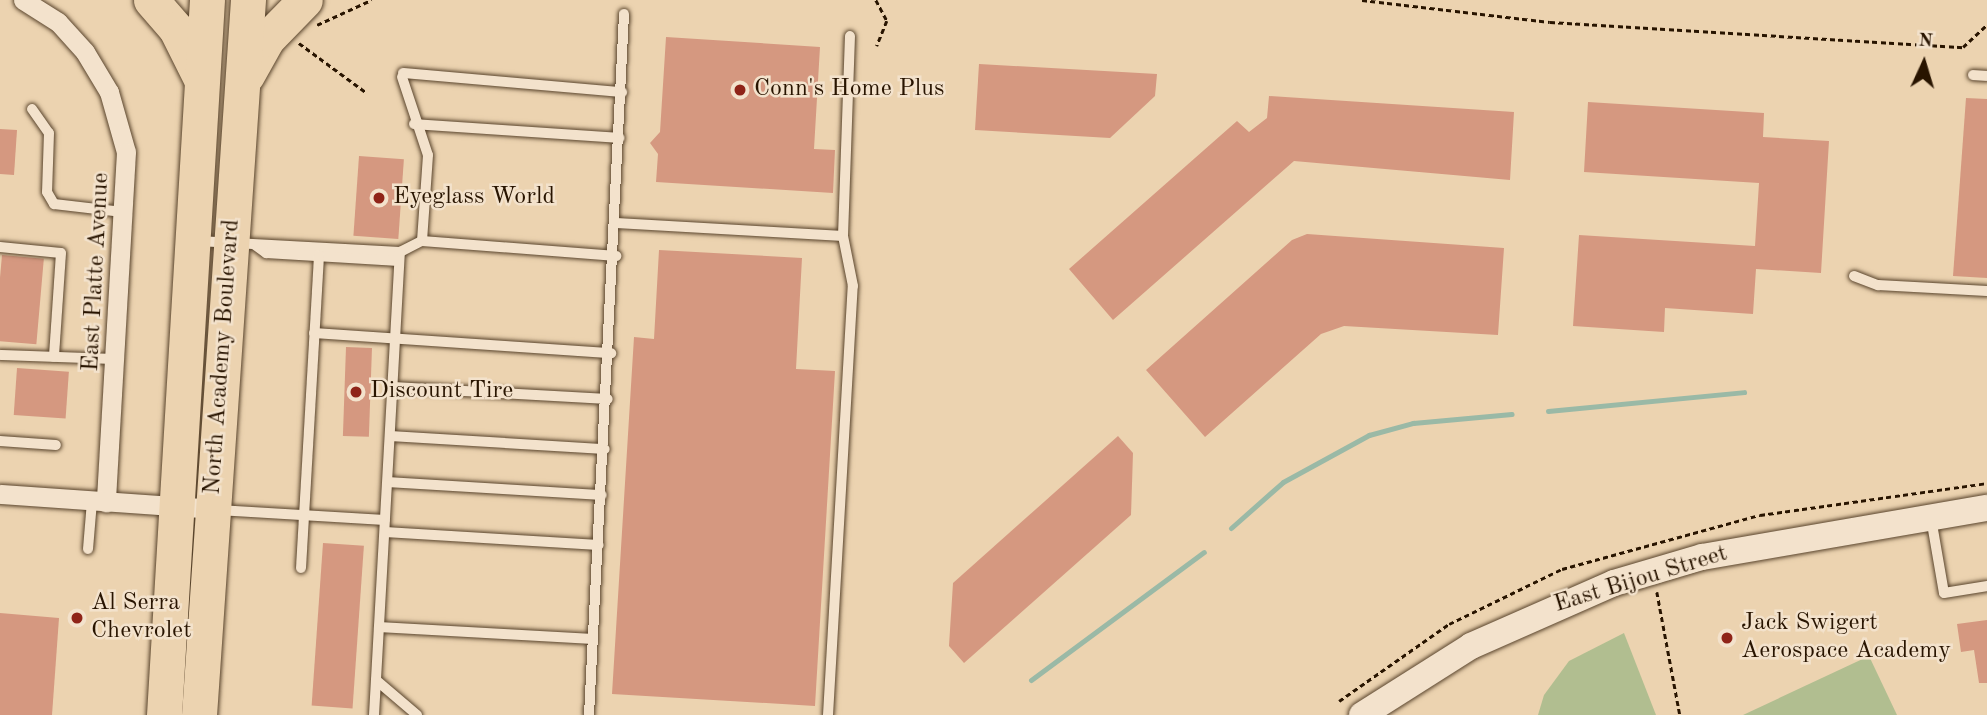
<!DOCTYPE html>
<style>
body{margin:0}
#map{position:relative;width:1987px;height:715px;overflow:hidden;background:#ecd3b0;font-family:"Old Standard TT",serif}
div>[style]{position:absolute}
.green>*{inset:0;background:#b1be90}
.stream>*{height:5px;margin:-2.5px;padding:0 2.5px;transform-origin:2.5px;border-radius:2.5px;background:#9ab9a6}
.building>*{inset:0;background:#d59880;transform-origin:0 0}
.path>*{height:2.5px;margin-top:-1.25px;transform-origin:0;background:repeating-linear-gradient(90deg,#281400 0 5px,transparent 0 8.5px)}
.roads{filter:drop-shadow(0 0 2px #59442c) drop-shadow(0 0 2px #59442c)}
.lane>*{height:10px;margin:-5px;padding:0 5px;transform-origin:5px;border-radius:5px;background:#f3e2cc}
.street>*{height:19px;margin:-9.5px;padding:0 9.5px;transform-origin:9.5px;border-radius:9.5px;background:#f3e2cc}
.secondary>*{height:26px;margin:-13px;padding:0 13px;transform-origin:13px;border-radius:13px;background:#f3e2cc}
.highway>*{height:35px;margin:-17.5px;padding:0 17.5px;transform-origin:17.5px;border-radius:17.5px;background:#ecd3b0}
.dots>*{width:19px;height:19px;translate:-50% -50%;box-sizing:border-box;border:4px solid #f3e2cc;border-radius:50%}
span{translate:-50% -50%;white-space:nowrap;text-align:center;line-height:1.15;-webkit-text-stroke:5px #f3e2cc;paint-order:stroke}
.poi-label{font-size:24px;color:#281400}
.left{translate:0 -50%;text-align:left}
.street-label{font-size:24px;color:#281400}
.north{position:absolute;left:1889px;top:28px;width:70px;height:70px;-webkit-text-stroke:5px #f3e2cc;paint-order:stroke;rotate:4deg;font-size:19px;font-weight:700;line-height:28px;text-align:center;color:#281400}
.north::after{content:'';display:block;margin:auto;width:24px;height:32px;background:#281400;clip-path:polygon(50% 0,100% 100%,50% 72%,0 100%)}
</style>
<div id="map">
<div class="green">
<i style="clip-path:polygon(1624px 633px,1656px 715px,1538px 715px,1544px 695px,1569px 661px)"></i>
<i style="clip-path:polygon(1869px 656px,1897px 715px,1743px 715px)"></i>
</div>
<div class="stream">
<i style="left:1548px;top:411px;width:197px;rotate:-5.5deg"></i>
<i style="left:1231px;top:528px;width:69px;rotate:-41.5deg"></i>
<i style="left:1283px;top:482px;width:98px;rotate:-28.7deg"></i>
<i style="left:1369px;top:435px;width:46px;rotate:-15.3deg"></i>
<i style="left:1413px;top:423px;width:99px;rotate:-5.2deg"></i>
<i style="left:1031px;top:680px;width:215px;rotate:-36.5deg"></i>
</div>
<div class="building">
<i style="clip-path:polygon(666px 37px,820px 47px,814px 149px,835px 150px,833px 193px,656px 182px,658px 154px,650px 143px,660px 132px)"></i>
<i style="clip-path:polygon(979px 64px,1157px 74px,1155px 96px,1110px 138px,975px 130px)"></i>
<i style="clip-path:polygon(1269px 96px,1514px 112px,1510px 180px,1294px 161px,1113px 320px,1069px 269px,1237px 121px,1249px 132px,1267px 118px)"></i>
<i style="clip-path:polygon(1966px 98px,1987px 99px,1987px 278px,1953px 276px)"></i>
<i style="clip-path:polygon(1588px 102px,1764px 113px,1763px 137px,1829px 141px,1821px 273px,1756px 269px,1753px 314px,1665px 308px,1664px 332px,1573px 326px,1579px 235px,1755px 246px,1759px 183px,1584px 172px)"></i>
<i style="clip-path:polygon(0 129px,17px 130px,14px 175px,0 174px)"></i>
<i style="left:359px;top:156px;width:45px;height:80px;rotate:4deg"></i>
<i style="clip-path:polygon(1307px 234px,1504px 248px,1498px 335px,1344px 326px,1321px 334px,1205px 437px,1146px 370px,1292px 240px)"></i>
<i style="clip-path:polygon(659px 250px,802px 258px,796px 369px,835px 371px,815px 706px,612px 694px,634px 337px,654px 339px)"></i>
<i style="left:2px;top:255px;width:42px;height:86px;rotate:5deg"></i>
<i style="left:346px;top:347px;width:26px;height:89px;rotate:2deg"></i>
<i style="left:17px;top:368px;width:52px;height:47px;rotate:4deg"></i>
<i style="clip-path:polygon(1118px 436px,1133px 453px,1131px 515px,964px 663px,949px 646px,953px 583px)"></i>
<i style="left:323px;top:543px;width:41px;height:163px;rotate:4deg"></i>
<i style="clip-path:polygon(0 613px,59px 618px,52px 715px,0 715px)"></i>
<i style="clip-path:polygon(1987px 620px,1987px 683px,1979px 683px,1974px 650px,1961px 652px,1957px 624px)"></i>
</div>
<div class="path">
<i style="left:876px;top:0;width:24px;rotate:62deg"></i>
<i style="left:887px;top:21px;width:27px;rotate:112deg"></i>
<i style="left:1362px;top:0;width:189px;rotate:6.7deg"></i>
<i style="left:1550px;top:22px;width:414px;rotate:3.5deg"></i>
<i style="left:1963px;top:47px;width:33px;rotate:-43deg"></i>
<i style="left:317px;top:25px;width:60px;rotate:-24.8deg"></i>
<i style="left:299px;top:43px;width:84px;rotate:36.3deg"></i>
<i style="left:1657px;top:592px;width:125px;rotate:79.4deg"></i>
<i style="left:1339px;top:701px;width:134px;rotate:-35deg"></i>
<i style="left:1449px;top:624px;width:126px;rotate:-26deg"></i>
<i style="left:1562px;top:569px;width:205px;rotate:-15.3deg"></i>
<i style="left:1760px;top:515px;width:229px;rotate:-8deg"></i>
</div>
<div class="roads">
<div class="lane">
<i style="left:403px;top:73px;width:220px;rotate:5deg"></i>
<i style="left:1973px;top:75px;width:14px;rotate:4deg"></i>
<i style="left:402px;top:77px;width:82px;rotate:71.6deg"></i>
<i style="left:428px;top:155px;width:86px;rotate:94deg"></i>
<i style="left:32px;top:109px;width:29px;rotate:55deg"></i>
<i style="left:49px;top:133px;width:59px;rotate:91.9deg"></i>
<i style="left:47px;top:192px;width:14px;rotate:60deg"></i>
<i style="left:54px;top:204px;width:69px;rotate:6.6deg"></i>
<i style="left:414px;top:124px;width:206px;rotate:3.9deg"></i>
<i style="left:617px;top:223px;width:226px;rotate:3.3deg"></i>
<i style="left:198px;top:241px;width:202px;rotate:3.1deg"></i>
<i style="left:400px;top:252px;width:25px;rotate:-27deg"></i>
<i style="left:422px;top:241px;width:195px;rotate:4.4deg"></i>
<i style="left:255px;top:245px;width:14px;rotate:36deg"></i>
<i style="left:266px;top:253px;width:133px;rotate:3.4deg"></i>
<i style="left:0;top:247px;width:61px;rotate:5.6deg"></i>
<i style="left:61px;top:253px;width:104px;rotate:93.9deg"></i>
<i style="left:1854px;top:276px;width:26px;rotate:21deg"></i>
<i style="left:1878px;top:285px;width:109px;rotate:3.2deg"></i>
<i style="left:314px;top:333px;width:298px;rotate:3.9deg"></i>
<i style="left:0;top:355px;width:116px;rotate:2deg"></i>
<i style="left:393px;top:387px;width:215px;rotate:3.2deg"></i>
<i style="left:390px;top:436px;width:215px;rotate:3.5deg"></i>
<i style="left:0;top:441px;width:56px;rotate:4.1deg"></i>
<i style="left:388px;top:482px;width:214px;rotate:3.5deg"></i>
<i style="left:218px;top:510px;width:167px;rotate:3.4deg"></i>
<i style="left:1931px;top:518px;width:76px;rotate:80.2deg"></i>
<i style="left:1944px;top:593px;width:44px;rotate:-9.2deg"></i>
<i style="left:385px;top:532px;width:214px;rotate:3.5deg"></i>
<i style="left:88px;top:549px;width:48px;rotate:-85.2deg"></i>
<i style="left:301px;top:568px;width:313px;rotate:-86.7deg"></i>
<i style="left:379px;top:627px;width:214px;rotate:3.2deg"></i>
<i style="left:376px;top:680px;width:54px;rotate:40.5deg"></i>
<i style="left:374px;top:715px;width:464px;rotate:-86.8deg"></i>
<i style="left:589px;top:715px;width:702px;rotate:-87.14deg"></i>
<i style="left:828px;top:715px;width:430px;rotate:-86.7deg"></i>
<i style="left:853px;top:286px;width:51px;rotate:-101.3deg"></i>
<i style="left:843px;top:236px;width:200px;rotate:-88deg"></i>
</div>
<div class="street">
<i style="left:23px;top:0;width:41px;rotate:32.2deg"></i>
<i style="left:58px;top:22px;width:40px;rotate:48deg"></i>
<i style="left:85px;top:52px;width:47px;rotate:59deg"></i>
<i style="left:109px;top:92px;width:62px;rotate:74.2deg"></i>
<i style="left:126px;top:152px;width:351px;rotate:93.3deg"></i>
<i style="left:0;top:494px;width:214px;rotate:4deg"></i>
</div>
<div class="secondary">
<i style="left:1362px;top:715px;width:129px;rotate:-32.3deg"></i>
<i style="left:1471px;top:646px;width:156px;rotate:-23.8deg"></i>
<i style="left:1614px;top:583px;width:92px;rotate:-16.5deg"></i>
<i style="left:1702px;top:557px;width:289px;rotate:-9.8deg"></i>
</div>
<div class="highway">
<i style="left:151px;top:0;width:38px;rotate:49deg"></i>
<i style="left:176px;top:29px;width:56px;rotate:63.4deg"></i>
<i style="left:247px;top:75px;width:41px;rotate:-60.9deg"></i>
<i style="left:267px;top:39px;width:54px;rotate:-45.7deg"></i>
<i style="left:164px;top:715px;width:716px;rotate:-86.56deg"></i>
<i style="left:199px;top:715px;width:717px;rotate:-86.08deg"></i>
</div>
</div>
<div class="dots">
<i style="left:740px;top:90px;background:#8f2418"></i>
<i style="left:379px;top:198px;background:#8f2418"></i>
<i style="left:356px;top:392px;background:#8f2418"></i>
<i style="left:77px;top:618px;background:#8f2418"></i>
<i style="left:1727px;top:638px;background:#8f2418"></i>
</div>
<div class="poi-label">
<span class="left" style="left:754px;top:90px">Conn's Home Plus</span>
<span class="left" style="left:393px;top:198px">Eyeglass World</span>
<span class="left" style="left:370px;top:392px">Discount Tire</span>
<span class="left" style="left:91px;top:618px">Al Serra<br>Chevrolet</span>
<span class="left" style="left:1741px;top:638px">Jack Swigert<br>Aerospace Academy</span>
</div>
<div class="street-label">
<span style="left:97px;top:272px;rotate:-87deg">East Platte Avenue</span>
<span style="left:223px;top:357px;rotate:-86deg">North Academy Boulevard</span>
<span style="left:1641px;top:580px;rotate:-17deg">East Bijou Street</span>
</div>
<div class="north">N</div>
</div>
